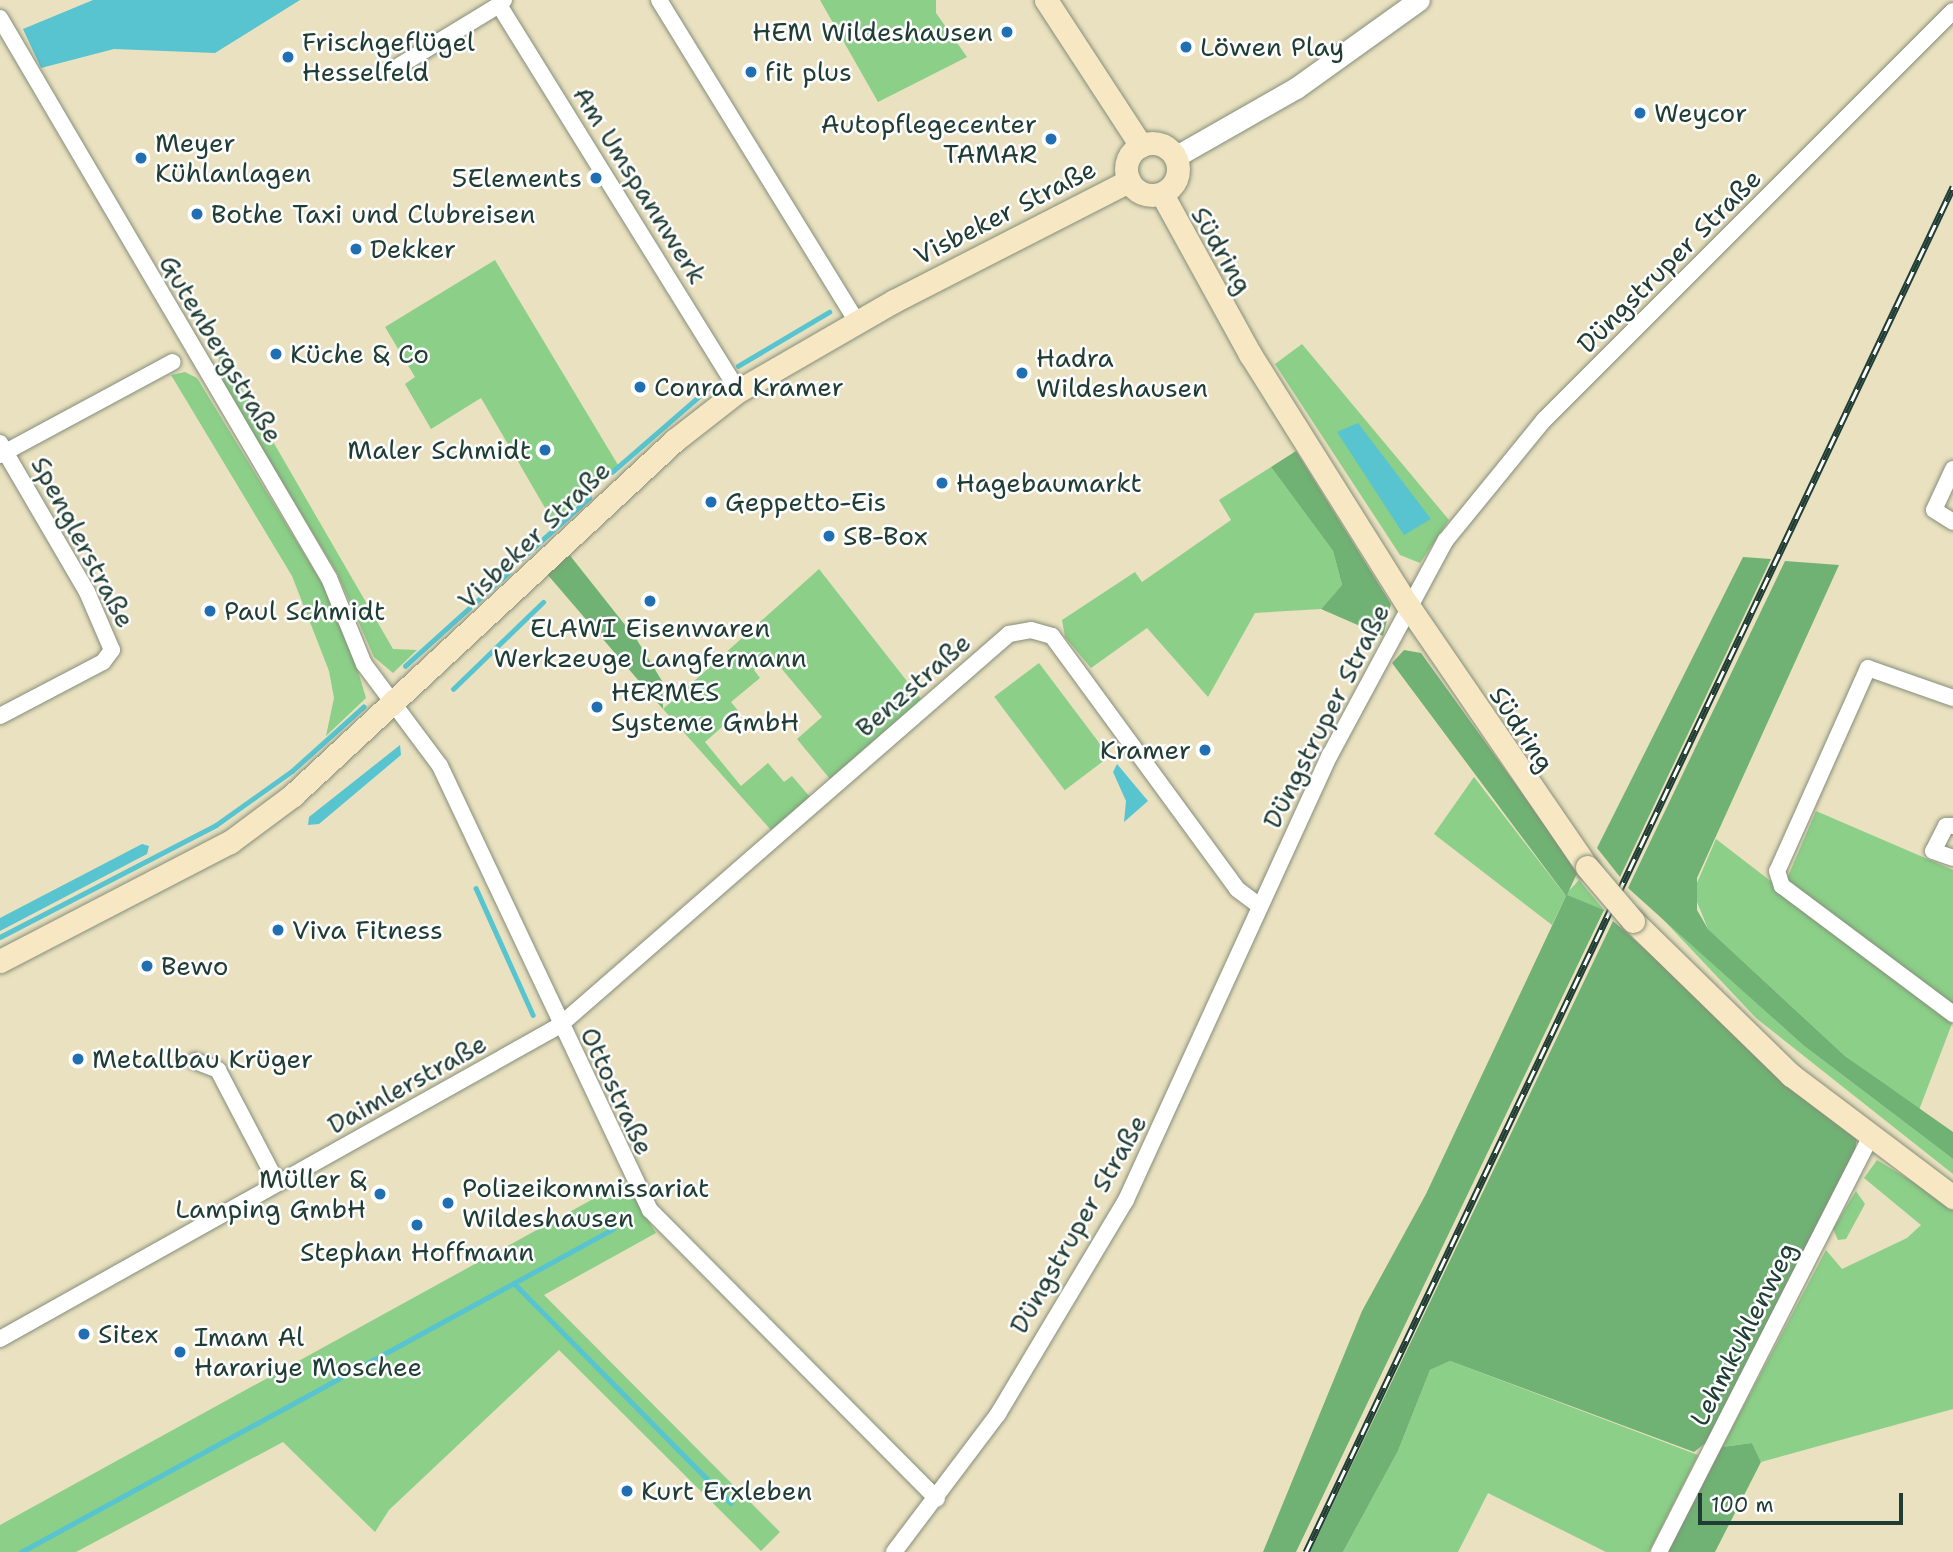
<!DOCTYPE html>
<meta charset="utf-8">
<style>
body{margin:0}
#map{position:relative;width:1953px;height:1552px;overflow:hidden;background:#eae1c0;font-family:"Shantell Sans",sans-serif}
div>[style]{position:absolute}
.green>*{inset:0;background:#8bcf88;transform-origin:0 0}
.forest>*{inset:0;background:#70b274}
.water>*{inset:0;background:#57c4d0}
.stream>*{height:4.5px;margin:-2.25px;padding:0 2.25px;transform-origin:2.25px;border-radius:2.25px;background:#57c4d0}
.roads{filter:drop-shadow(0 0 2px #848f7a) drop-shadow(0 0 2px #848f7a)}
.minor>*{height:16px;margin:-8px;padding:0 8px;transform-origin:8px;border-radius:8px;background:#fff}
.tertiary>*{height:21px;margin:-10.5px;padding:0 10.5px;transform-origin:10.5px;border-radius:10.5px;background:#fff}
.secondary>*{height:23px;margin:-11.5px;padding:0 11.5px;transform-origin:11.5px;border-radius:11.5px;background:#f7e8c3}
.secondary>.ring{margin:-11.5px;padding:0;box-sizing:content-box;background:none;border:23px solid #f7e8c3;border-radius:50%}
.rail>*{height:7px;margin-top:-3.5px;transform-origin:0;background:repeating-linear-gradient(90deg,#fff 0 13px,#1f3d34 0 26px);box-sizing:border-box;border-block:2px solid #1f3d34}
.bridges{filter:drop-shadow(0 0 2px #848f7a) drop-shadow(0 0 2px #848f7a)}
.secondary-bridge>*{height:23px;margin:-11.5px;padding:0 11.5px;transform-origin:11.5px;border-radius:11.5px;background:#f7e8c3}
.dots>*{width:19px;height:19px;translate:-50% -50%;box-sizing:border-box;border:4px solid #fff;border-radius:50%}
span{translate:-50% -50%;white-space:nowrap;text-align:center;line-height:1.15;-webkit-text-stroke:5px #fff;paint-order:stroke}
.poi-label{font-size:26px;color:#1f3d34}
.right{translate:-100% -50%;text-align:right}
.left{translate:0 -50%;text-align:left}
.street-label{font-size:26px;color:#1f3d34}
.scale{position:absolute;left:1698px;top:1493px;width:205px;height:32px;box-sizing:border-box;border:4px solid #1f3d34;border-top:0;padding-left:9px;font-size:21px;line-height:24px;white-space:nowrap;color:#1f3d34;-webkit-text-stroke:5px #fff;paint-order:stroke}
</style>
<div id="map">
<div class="green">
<i style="clip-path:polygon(820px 0,936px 0,936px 13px,967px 57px,878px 102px)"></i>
<i style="clip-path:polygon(495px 260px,618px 465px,555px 525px,481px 398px,431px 429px,405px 384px,415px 377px,385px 327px)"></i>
<i style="clip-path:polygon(1302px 344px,1449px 520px,1420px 563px,1400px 555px,1275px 364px)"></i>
<i style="clip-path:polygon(220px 350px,393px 649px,417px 650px,393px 673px,374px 657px,337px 573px,217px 374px)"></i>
<i style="clip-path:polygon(185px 372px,197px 378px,341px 614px,366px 698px,326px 736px,334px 698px,329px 671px,292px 576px,171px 375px)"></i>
<i style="clip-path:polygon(1271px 467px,1333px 551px,1342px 585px,1321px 609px,1255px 613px,1208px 697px,1147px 628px,1091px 668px,1065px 637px,1062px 620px,1135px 572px,1142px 582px,1231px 520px,1219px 500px)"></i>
<i style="clip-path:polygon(819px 569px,921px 699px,830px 779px,797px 739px,822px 717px,771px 656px,754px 670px,760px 678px,731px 702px,739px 712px,705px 742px,741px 786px,768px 763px,784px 782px,792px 776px,810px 797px,771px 830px,663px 709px)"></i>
<i style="left:1039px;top:663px;width:117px;height:56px;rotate:53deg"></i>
<i style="clip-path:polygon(1474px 777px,1565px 895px,1579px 880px,1604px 910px,1566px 896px,1552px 925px,1434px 834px)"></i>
<i style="clip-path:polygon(1816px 811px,1953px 870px,1953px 1005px,1786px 881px)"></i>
<i style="clip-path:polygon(1716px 839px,1953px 1021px,1919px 1110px,1845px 1056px,1708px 929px,1693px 892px)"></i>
<i style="clip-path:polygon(1658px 914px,1803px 1045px,1953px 1159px,1953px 1174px,1756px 1018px)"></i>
<i style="clip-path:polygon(1877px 1160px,1953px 1206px,1953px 1409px,1761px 1462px,1752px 1443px,1722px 1447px,1826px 1250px,1842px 1269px,1907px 1238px,1921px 1225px,1864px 1178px)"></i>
<i style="clip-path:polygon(624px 1182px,656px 1233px,544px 1295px,780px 1532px,761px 1551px,559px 1350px,389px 1510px,375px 1532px,283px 1442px,76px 1552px,0 1552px,0 1525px)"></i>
<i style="clip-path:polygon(1856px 1191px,1865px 1204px,1846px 1239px,1838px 1240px,1833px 1229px)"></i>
<i style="clip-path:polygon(1450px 1361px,1698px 1455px,1649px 1552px,1606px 1552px,1488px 1493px,1458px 1552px,1343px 1552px,1398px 1451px,1430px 1370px)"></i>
</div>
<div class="forest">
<i style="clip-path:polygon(1296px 451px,1391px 604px,1383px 636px,1321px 609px,1342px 585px,1333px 551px,1271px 467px)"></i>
<i style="clip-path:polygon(568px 553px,637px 640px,662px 681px,663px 709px,547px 574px)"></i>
<i style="clip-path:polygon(1743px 557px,1771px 559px,1620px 877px,1597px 848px)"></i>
<i style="clip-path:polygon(1785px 561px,1839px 565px,1697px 878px,1697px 910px,1708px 929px,1845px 1056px,1953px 1132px,1953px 1159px,1803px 1045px,1628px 888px)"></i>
<i style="clip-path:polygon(1404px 650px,1421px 653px,1578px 871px,1567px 895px,1604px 910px,1296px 1552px,1263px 1552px,1362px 1311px,1426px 1194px,1566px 896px,1392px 663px)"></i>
<i style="clip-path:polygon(1613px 921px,1857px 1137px,1855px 1152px,1708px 1441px,1694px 1452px,1450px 1361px,1430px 1370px,1398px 1451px,1343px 1552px,1310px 1552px)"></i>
<i style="clip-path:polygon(1752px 1443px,1761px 1462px,1715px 1552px,1667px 1552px,1722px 1447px)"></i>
</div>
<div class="water">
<i style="clip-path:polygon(93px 0,300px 0,215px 53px,114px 49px,41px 68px,23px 29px)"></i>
<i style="clip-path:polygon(1358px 423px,1431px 519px,1404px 535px,1337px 432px)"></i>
<i style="clip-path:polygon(400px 745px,401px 755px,319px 824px,308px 825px,309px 817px)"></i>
<i style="clip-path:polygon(1117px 764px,1148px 801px,1124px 822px,1126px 801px,1113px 772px)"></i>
<i style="clip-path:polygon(142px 844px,149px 846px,147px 854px,0 931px,0 918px)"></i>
</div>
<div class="stream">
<i style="left:738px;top:366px;width:106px;rotate:-30.7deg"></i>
<i style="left:612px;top:472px;width:133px;rotate:-41deg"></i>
<i style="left:522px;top:558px;width:90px;rotate:-41.8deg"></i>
<i style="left:405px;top:666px;width:140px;rotate:-42.1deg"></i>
<i style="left:453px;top:689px;width:125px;rotate:-44deg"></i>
<i style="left:476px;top:888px;width:139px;rotate:65.8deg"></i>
<i style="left:0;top:937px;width:243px;rotate:-27.4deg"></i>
<i style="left:216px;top:825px;width:93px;rotate:-35.4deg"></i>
<i style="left:292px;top:771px;width:96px;rotate:-42deg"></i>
<i style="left:514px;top:1283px;width:309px;rotate:45.4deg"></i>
<i style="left:21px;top:1552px;width:674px;rotate:-28.62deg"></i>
</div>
<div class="roads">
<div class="minor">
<i style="left:504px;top:0;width:7px;rotate:135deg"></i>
<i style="left:499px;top:5px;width:454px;rotate:58.2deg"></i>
<i style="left:659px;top:0;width:378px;rotate:58.4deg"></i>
<i style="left:0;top:18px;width:649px;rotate:59.57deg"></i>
<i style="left:329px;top:578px;width:93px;rotate:67.9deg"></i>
<i style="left:364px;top:664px;width:127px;rotate:53.3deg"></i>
<i style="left:440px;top:766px;width:491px;rotate:64.7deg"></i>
<i style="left:650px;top:1210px;width:407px;rotate:45.2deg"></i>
<i style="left:399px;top:66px;width:117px;rotate:-31.4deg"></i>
<i style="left:0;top:443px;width:173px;rotate:59.7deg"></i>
<i style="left:87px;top:592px;width:63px;rotate:66.7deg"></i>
<i style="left:112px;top:650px;width:15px;rotate:127deg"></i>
<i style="left:103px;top:662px;width:116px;rotate:152.3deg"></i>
<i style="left:0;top:455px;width:196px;rotate:-28.3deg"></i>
<i style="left:1953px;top:469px;width:45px;rotate:114.9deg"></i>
<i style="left:1934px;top:510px;width:22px;rotate:32deg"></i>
<i style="left:1953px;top:698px;width:90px;rotate:-160.6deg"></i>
<i style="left:1868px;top:668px;width:222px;rotate:114.1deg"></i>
<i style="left:1777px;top:871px;width:16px;rotate:72deg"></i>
<i style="left:1782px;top:886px;width:214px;rotate:36.8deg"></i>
<i style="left:1953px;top:826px;width:7px;rotate:180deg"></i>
<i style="left:1946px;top:826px;width:28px;rotate:117deg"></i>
<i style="left:1933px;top:851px;width:21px;rotate:19deg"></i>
<i style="left:195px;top:1061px;width:25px;rotate:21deg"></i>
<i style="left:218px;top:1070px;width:127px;rotate:62.4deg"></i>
<i style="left:0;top:1339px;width:641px;rotate:-29.25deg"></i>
<i style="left:559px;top:1026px;width:597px;rotate:-41.06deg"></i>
<i style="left:1009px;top:634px;width:22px;rotate:-10deg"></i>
<i style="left:1031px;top:630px;width:22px;rotate:16deg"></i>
<i style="left:1052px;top:636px;width:313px;rotate:53.8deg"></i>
<i style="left:1237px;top:889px;width:26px;rotate:37deg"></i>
<i style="left:894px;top:1552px;width:173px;rotate:-53deg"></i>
<i style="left:998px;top:1414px;width:249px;rotate:-59.1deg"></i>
<i style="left:1126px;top:1200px;width:490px;rotate:-65.4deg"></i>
<i style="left:1330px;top:755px;width:244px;rotate:-61.7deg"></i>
<i style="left:1446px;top:540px;width:155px;rotate:-50.8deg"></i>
<i style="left:1544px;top:420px;width:578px;rotate:-45deg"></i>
<i style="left:1659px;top:1552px;width:463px;rotate:-63deg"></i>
</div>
<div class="tertiary">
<i style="left:1175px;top:157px;width:139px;rotate:-29.7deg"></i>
<i style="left:1296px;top:88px;width:151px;rotate:-35.6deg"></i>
</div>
<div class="secondary">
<i style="left:1046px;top:0;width:174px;rotate:56.9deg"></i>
<i class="ring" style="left:1126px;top:143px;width:29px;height:29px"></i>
<i style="left:1162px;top:194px;width:183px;rotate:61.2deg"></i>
<i style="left:1250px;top:354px;width:299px;rotate:57.9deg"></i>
<i style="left:1409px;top:607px;width:315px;rotate:55.6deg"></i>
<i style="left:1633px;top:921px;width:221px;rotate:44.3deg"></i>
<i style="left:1791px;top:1075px;width:203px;rotate:37deg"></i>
<i style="left:0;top:961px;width:259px;rotate:-27.4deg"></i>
<i style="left:230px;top:842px;width:79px;rotate:-36.7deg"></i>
<i style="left:293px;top:795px;width:521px;rotate:-42.9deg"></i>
<i style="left:675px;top:440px;width:80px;rotate:-37.9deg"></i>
<i style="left:738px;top:391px;width:180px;rotate:-30deg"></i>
<i style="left:894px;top:301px;width:264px;rotate:-27.1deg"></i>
</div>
</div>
<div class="rail">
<i style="left:1306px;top:1552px;width:1511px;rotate:-64.64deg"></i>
</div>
<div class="bridges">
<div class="secondary-bridge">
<i style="left:1587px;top:867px;width:71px;rotate:49.6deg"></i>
</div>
</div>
<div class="dots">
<i style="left:1007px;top:32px;background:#1f6fb2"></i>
<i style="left:1186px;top:47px;background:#1f6fb2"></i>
<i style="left:288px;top:57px;background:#1f6fb2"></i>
<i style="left:751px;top:72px;background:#1f6fb2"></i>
<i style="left:1640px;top:113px;background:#1f6fb2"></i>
<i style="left:1051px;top:139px;background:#1f6fb2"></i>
<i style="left:141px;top:158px;background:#1f6fb2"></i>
<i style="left:596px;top:178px;background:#1f6fb2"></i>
<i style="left:197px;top:214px;background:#1f6fb2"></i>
<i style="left:356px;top:249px;background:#1f6fb2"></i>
<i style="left:276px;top:354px;background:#1f6fb2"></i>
<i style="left:1022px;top:373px;background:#1f6fb2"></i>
<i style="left:640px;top:387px;background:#1f6fb2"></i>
<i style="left:545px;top:450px;background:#1f6fb2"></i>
<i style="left:942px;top:483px;background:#1f6fb2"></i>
<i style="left:711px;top:502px;background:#1f6fb2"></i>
<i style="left:829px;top:536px;background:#1f6fb2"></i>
<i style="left:650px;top:601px;background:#1f6fb2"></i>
<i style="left:210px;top:611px;background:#1f6fb2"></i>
<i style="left:597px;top:707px;background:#1f6fb2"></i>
<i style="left:1205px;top:750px;background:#1f6fb2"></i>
<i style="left:278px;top:930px;background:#1f6fb2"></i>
<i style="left:147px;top:966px;background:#1f6fb2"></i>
<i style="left:78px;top:1059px;background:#1f6fb2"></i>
<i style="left:380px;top:1194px;background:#1f6fb2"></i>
<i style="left:448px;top:1203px;background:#1f6fb2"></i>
<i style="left:417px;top:1225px;background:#1f6fb2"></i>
<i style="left:84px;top:1334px;background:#1f6fb2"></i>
<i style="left:180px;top:1352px;background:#1f6fb2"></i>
<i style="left:627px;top:1491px;background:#1f6fb2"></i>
</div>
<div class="poi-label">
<span class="right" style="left:993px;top:32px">HEM Wildeshausen</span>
<span class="left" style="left:302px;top:57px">Frischgeflügel<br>Hesselfeld</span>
<span class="left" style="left:1200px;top:47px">Löwen Play</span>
<span class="left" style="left:765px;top:72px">fit plus</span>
<span class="left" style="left:1654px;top:113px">Weycor</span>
<span class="right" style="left:1037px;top:139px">Autopflegecenter<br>TAMAR</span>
<span class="left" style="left:155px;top:158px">Meyer<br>Kühlanlagen</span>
<span class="right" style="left:582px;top:178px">5Elements</span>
<span class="left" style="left:211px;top:214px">Bothe Taxi und Clubreisen</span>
<span class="left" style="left:370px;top:249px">Dekker</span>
<span class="left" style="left:290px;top:354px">Küche &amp; Co</span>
<span class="left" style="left:1036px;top:373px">Hadra<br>Wildeshausen</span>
<span class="left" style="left:654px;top:387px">Conrad Kramer</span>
<span class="right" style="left:531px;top:450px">Maler Schmidt</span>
<span class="left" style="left:956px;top:483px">Hagebaumarkt</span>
<span class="left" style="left:725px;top:502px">Geppetto-Eis</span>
<span class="left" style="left:843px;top:536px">SB-Box</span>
<span class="left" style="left:224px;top:611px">Paul Schmidt</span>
<span style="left:650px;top:643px">ELAWI Eisenwaren<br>Werkzeuge Langfermann</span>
<span class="left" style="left:611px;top:707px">HERMES<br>Systeme GmbH</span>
<span class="right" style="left:1191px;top:750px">Kramer</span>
<span class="left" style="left:292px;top:930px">Viva Fitness</span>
<span class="left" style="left:161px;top:966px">Bewo</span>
<span class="left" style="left:92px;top:1059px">Metallbau Krüger</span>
<span class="right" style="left:366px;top:1194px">Müller &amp;<br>Lamping GmbH</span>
<span class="left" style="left:462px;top:1203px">Polizeikommissariat<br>Wildeshausen</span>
<span style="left:417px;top:1252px">Stephan Hoffmann</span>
<span class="left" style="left:98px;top:1334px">Sitex</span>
<span class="left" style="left:194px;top:1352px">Imam Al<br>Harariye Moschee</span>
<span class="left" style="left:641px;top:1491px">Kurt Erxleben</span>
</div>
<div class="street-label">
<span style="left:640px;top:185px;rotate:58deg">Am Umspannwerk</span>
<span style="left:1005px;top:212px;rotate:-27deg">Visbeker Straße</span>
<span style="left:1222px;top:250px;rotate:60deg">Südring</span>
<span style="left:1669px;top:261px;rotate:-45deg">Düngstruper Straße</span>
<span style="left:221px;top:349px;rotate:59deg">Gutenbergstraße</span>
<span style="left:534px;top:535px;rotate:-44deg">Visbeker Straße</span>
<span style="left:83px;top:542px;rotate:62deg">Spenglerstraße</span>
<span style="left:913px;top:685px;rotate:-41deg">Benzstraße</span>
<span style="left:1326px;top:716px;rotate:-63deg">Düngstruper Straße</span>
<span style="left:1522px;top:729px;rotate:57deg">Südring</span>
<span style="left:407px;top:1084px;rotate:-29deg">Daimlerstraße</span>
<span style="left:617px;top:1091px;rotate:65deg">Ottostraße</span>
<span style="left:1078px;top:1224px;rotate:-60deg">Düngstruper Straße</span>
<span style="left:1743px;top:1334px;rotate:-63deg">Lehmkuhlenweg</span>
</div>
<div class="scale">100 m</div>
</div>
